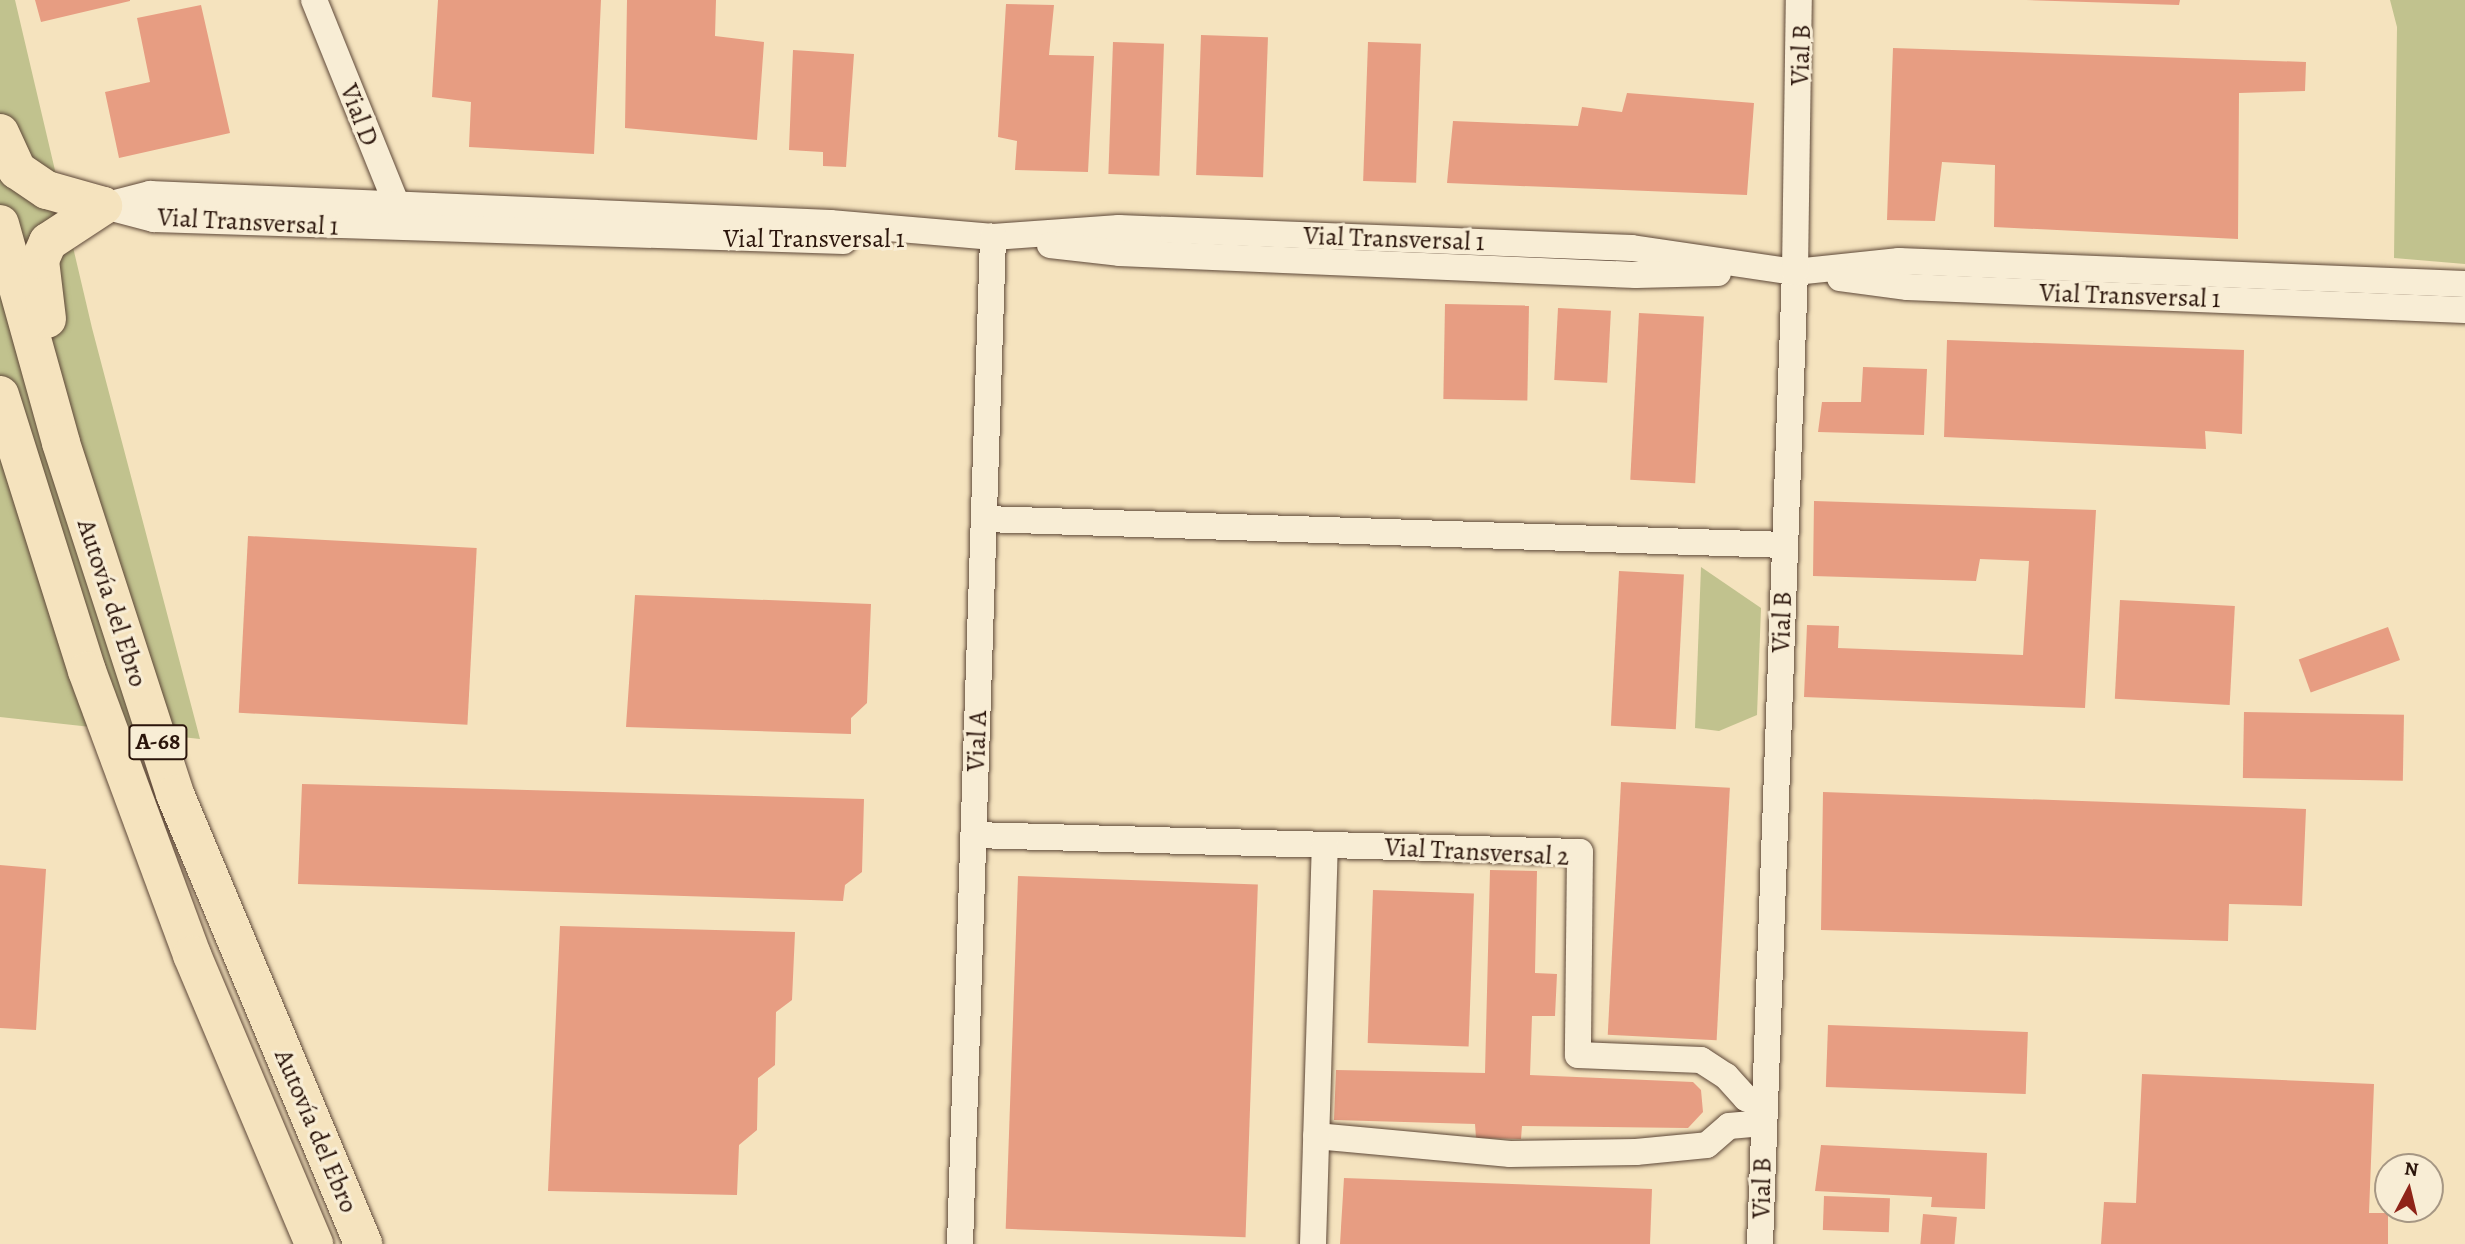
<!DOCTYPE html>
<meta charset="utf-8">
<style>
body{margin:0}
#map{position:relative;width:2465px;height:1244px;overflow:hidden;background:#f5e3be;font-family:Alegreya,serif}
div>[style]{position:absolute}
.green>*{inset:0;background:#c1c28e}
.building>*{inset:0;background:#e79d82;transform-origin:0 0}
.roads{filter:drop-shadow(0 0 2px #5e4838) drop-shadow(0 0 2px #5e4838)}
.minor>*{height:26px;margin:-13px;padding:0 13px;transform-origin:13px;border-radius:13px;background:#f8edd5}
.motorway>*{height:38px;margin:-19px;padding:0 19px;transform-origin:19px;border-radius:19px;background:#f5e3be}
span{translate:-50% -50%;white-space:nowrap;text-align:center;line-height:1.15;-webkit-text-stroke:6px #f8edd5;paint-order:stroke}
.shield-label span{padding:2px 5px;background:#f8edd5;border:2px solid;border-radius:5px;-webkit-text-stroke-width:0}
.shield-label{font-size:24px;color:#2b150b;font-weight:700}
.street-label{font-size:26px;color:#2b150b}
.north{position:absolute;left:2374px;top:1153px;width:70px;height:70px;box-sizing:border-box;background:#f8edd5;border:2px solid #a69784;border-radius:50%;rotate:7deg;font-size:19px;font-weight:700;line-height:28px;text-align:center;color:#2b150b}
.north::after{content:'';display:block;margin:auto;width:24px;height:32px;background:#8f2418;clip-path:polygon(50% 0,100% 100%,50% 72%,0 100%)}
</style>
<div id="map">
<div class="green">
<i style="clip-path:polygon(0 0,15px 0,92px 328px,200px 739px,0 717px)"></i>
<i style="clip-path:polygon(2390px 0,2465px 0,2465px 264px,2394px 258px,2397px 27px)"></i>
<i style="clip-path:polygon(1701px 567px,1761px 608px,1757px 715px,1719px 731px,1695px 728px)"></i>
</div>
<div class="building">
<i style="clip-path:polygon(35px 0,130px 0,130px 1px,41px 22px)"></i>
<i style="clip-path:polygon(438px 0,601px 0,594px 154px,469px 147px,471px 102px,432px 97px)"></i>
<i style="clip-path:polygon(627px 0,716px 0,715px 36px,764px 42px,757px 140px,625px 128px)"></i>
<i style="clip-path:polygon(2026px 0,2180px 0,2179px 5px)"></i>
<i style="clip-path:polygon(1006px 4px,1054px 5px,1049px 55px,1094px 56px,1088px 172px,1015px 170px,1017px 141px,998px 137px)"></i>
<i style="clip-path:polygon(201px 5px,230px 133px,119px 158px,105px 92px,150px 82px,137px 18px)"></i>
<i style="left:1201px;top:35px;width:67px;height:140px;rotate:2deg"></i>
<i style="left:1113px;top:42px;width:51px;height:132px;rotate:2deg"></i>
<i style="left:1368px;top:42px;width:53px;height:139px;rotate:2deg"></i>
<i style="clip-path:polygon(1893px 48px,2306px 62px,2305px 91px,2239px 93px,2238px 239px,1994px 227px,1995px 165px,1942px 162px,1935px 221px,1887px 220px)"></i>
<i style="clip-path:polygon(793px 50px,854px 54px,846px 167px,823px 166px,823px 152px,789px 150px)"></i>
<i style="clip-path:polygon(1627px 93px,1754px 103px,1747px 195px,1447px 183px,1453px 121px,1578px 126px,1582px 107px,1622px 112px)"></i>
<i style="left:1445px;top:304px;width:84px;height:95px;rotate:1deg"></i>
<i style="left:1558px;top:308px;width:53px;height:72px;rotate:3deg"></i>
<i style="left:1639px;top:313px;width:65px;height:167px;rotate:3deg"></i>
<i style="clip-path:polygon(1947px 340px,2244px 350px,2242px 434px,2205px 431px,2206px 449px,1944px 437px)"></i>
<i style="clip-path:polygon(1863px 367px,1927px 369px,1924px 435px,1818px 432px,1822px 402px,1861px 402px)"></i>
<i style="clip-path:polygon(1814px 501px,2096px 510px,2085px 708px,1804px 697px,1807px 625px,1839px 626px,1838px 648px,2023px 655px,2029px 561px,1980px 559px,1976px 581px,1813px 576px)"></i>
<i style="left:248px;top:536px;width:229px;height:177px;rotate:3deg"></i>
<i style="left:1619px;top:571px;width:65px;height:155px;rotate:3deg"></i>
<i style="clip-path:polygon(635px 595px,871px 604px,867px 703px,851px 718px,851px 734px,626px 727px)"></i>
<i style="left:2120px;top:600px;width:115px;height:99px;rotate:3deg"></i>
<i style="left:2388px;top:627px;width:35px;height:95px;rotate:70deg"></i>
<i style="left:2244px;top:712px;width:160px;height:66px;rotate:1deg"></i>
<i style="left:1621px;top:782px;width:109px;height:253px;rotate:3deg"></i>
<i style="clip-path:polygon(302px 784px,864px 799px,862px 872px,845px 885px,843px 901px,298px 884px)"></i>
<i style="clip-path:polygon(1823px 792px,2306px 809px,2302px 906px,2229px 904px,2228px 941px,1821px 930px)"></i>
<i style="clip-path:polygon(0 865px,46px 869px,36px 1030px,0 1028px)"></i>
<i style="clip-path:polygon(1490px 870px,1537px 871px,1535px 973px,1557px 974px,1555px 1016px,1532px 1016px,1530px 1075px,1693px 1082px,1701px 1090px,1703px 1112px,1688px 1128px,1522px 1126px,1521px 1139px,1476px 1138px,1475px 1124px,1334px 1120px,1336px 1070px,1485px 1073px)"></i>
<i style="left:1018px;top:876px;width:240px;height:353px;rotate:2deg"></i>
<i style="left:1373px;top:890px;width:101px;height:153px;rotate:2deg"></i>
<i style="clip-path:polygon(560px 926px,795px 932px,792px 1000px,776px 1012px,775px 1065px,758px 1078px,757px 1130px,739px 1145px,737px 1195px,548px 1191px)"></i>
<i style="left:1828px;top:1025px;width:200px;height:62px;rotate:2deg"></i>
<i style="clip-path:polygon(2142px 1074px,2374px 1084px,2369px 1213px,2388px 1213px,2388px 1244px,2101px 1244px,2104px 1202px,2136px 1203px)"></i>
<i style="clip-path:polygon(1821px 1145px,1987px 1153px,1985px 1209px,1931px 1207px,1932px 1197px,1815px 1191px)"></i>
<i style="clip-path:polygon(1344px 1178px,1652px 1189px,1650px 1244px,1340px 1244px)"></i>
<i style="left:1824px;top:1196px;width:66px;height:34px;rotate:2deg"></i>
<i style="left:1923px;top:1214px;width:34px;height:30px;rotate:5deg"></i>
</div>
<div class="roads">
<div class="minor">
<i style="left:314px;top:0;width:232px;rotate:68deg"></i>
<i style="left:103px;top:206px;width:49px;rotate:-14.3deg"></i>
<i style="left:150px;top:194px;width:681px;rotate:2.44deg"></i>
<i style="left:830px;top:223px;width:164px;rotate:4.9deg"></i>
<i style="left:993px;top:237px;width:126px;rotate:-4.1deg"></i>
<i style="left:1119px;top:228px;width:513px;rotate:2.23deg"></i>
<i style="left:1632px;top:248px;width:165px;rotate:8.4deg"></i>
<i style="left:1795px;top:272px;width:105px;rotate:-6deg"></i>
<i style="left:1899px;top:261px;width:566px;rotate:2.33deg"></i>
<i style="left:104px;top:206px;width:52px;rotate:14.6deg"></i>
<i style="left:154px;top:219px;width:690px;rotate:1.83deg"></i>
<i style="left:1050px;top:245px;width:69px;rotate:6.6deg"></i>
<i style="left:1119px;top:253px;width:517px;rotate:2.44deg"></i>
<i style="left:1636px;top:275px;width:82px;rotate:-1.4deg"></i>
<i style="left:1840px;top:278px;width:68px;rotate:7.7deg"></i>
<i style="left:1907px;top:287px;width:558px;rotate:2.36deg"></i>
<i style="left:985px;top:519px;width:800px;rotate:1.86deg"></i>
<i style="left:974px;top:835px;width:606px;rotate:1.61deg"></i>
<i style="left:1580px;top:852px;width:203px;rotate:90.6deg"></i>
<i style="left:1578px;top:1055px;width:123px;rotate:2.3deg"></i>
<i style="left:1701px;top:1060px;width:30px;rotate:33deg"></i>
<i style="left:1726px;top:1076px;width:30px;rotate:48deg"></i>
<i style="left:1746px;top:1098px;width:20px;rotate:24deg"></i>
<i style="left:1316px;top:1136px;width:195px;rotate:5.3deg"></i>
<i style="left:1510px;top:1154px;width:126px;rotate:-0.9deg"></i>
<i style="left:1636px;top:1152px;width:71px;rotate:-5.6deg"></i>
<i style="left:1707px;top:1145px;width:29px;rotate:-41deg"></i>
<i style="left:1729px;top:1126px;width:34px;rotate:-5deg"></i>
<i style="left:960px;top:1244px;width:1008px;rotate:-88.12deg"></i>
<i style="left:1313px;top:1244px;width:398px;rotate:-88.3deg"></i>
<i style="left:1760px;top:1244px;width:973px;rotate:-87.94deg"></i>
<i style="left:1795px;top:272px;width:272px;rotate:-89.2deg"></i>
</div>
<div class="motorway">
<i style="left:0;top:133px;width:41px;rotate:65.3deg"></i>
<i style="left:17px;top:170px;width:36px;rotate:34deg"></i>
<i style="left:47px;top:190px;width:58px;rotate:15.9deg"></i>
<i style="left:0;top:224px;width:227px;rotate:74.4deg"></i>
<i style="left:61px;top:443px;width:369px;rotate:72deg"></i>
<i style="left:175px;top:794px;width:488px;rotate:67.3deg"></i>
<i style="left:47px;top:319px;width:59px;rotate:-96.8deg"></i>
<i style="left:40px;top:260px;width:20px;rotate:-66deg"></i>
<i style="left:48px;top:242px;width:66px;rotate:-33.2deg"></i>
<i style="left:0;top:395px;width:289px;rotate:72.5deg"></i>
<i style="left:87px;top:671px;width:303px;rotate:69.7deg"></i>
<i style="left:192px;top:955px;width:314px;rotate:67.1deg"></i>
</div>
</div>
<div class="shield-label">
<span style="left:158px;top:742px">A-68</span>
</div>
<div class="street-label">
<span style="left:1801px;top:55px;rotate:-88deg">Vial B</span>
<span style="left:359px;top:115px;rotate:69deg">Vial D</span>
<span style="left:248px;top:222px;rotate:3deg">Vial Transversal 1</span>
<span style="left:814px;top:239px">Vial Transversal 1</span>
<span style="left:1394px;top:239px;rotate:2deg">Vial Transversal 1</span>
<span style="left:2130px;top:296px;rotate:2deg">Vial Transversal 1</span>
<span style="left:112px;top:603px;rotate:72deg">Autovía del Ebro</span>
<span style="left:1782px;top:622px;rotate:-88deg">Vial B</span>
<span style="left:977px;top:741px;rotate:-88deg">Vial A</span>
<span style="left:1477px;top:852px;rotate:3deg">Vial Transversal 2</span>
<span style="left:316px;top:1131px;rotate:67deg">Autovía del Ebro</span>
<span style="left:1762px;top:1188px;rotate:-89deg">Vial B</span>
</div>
<div class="north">N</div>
</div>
